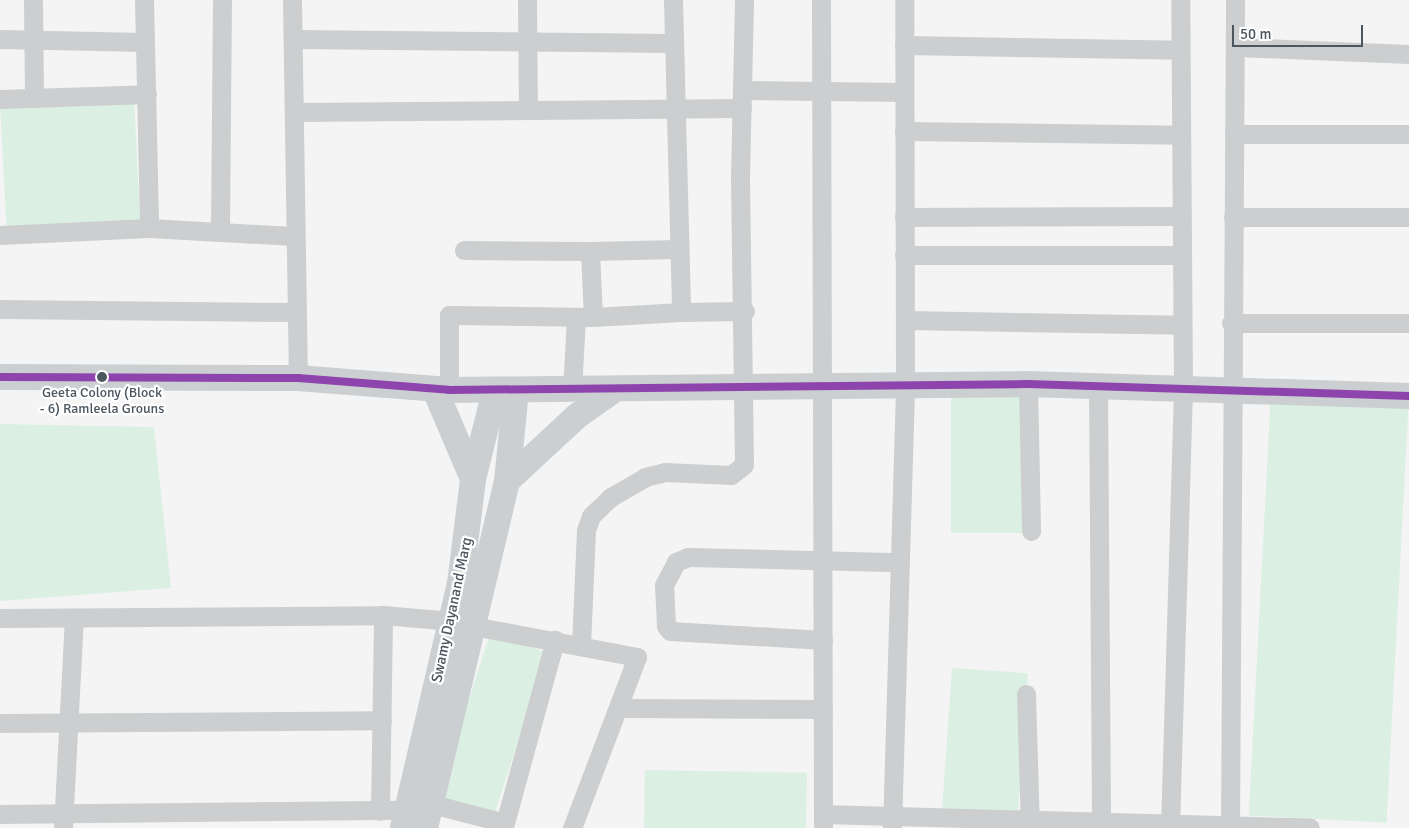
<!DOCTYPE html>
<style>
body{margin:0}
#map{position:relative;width:1409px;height:828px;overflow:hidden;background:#f4f4f4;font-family:Signika,sans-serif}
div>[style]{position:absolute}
.green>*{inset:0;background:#dbf0e3;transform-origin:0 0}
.street>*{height:19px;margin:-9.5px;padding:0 9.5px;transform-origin:9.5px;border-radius:9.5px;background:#cccecf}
.secondary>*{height:26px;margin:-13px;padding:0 13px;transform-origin:13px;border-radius:13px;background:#cccfd1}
.bus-1>*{height:8px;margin:-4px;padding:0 4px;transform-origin:4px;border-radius:4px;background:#8e44ad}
.dots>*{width:14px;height:14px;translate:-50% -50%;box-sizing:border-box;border:2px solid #fff;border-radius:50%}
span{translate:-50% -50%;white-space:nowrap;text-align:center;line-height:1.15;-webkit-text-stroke:4.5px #fff;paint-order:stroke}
.bus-label{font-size:14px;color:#4c565f}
.street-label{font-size:15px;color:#4c565f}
.scale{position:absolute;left:1232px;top:25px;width:131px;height:22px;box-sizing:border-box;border:2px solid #4c565f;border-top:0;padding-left:6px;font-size:15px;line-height:18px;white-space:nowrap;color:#4c565f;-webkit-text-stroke:4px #fff;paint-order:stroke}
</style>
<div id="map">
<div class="green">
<i style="left:134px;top:100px;width:131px;height:134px;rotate:87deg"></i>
<i style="left:1271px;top:391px;width:138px;height:425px;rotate:3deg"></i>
<i style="left:951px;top:393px;width:78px;height:140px"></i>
<i style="clip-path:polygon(0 424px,154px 427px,171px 588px,0 601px)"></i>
<i style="left:490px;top:634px;width:60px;height:174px;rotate:18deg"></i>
<i style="left:952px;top:668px;width:76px;height:142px;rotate:4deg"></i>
<i style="left:645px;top:770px;width:162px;height:58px;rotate:1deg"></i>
</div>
<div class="street">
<i style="left:33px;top:0;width:98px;rotate:89.4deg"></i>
<i style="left:144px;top:0;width:228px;rotate:88.7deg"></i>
<i style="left:292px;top:0;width:378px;rotate:89.1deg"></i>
<i style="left:527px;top:0;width:110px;rotate:89.5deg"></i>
<i style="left:673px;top:0;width:312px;rotate:88.5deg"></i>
<i style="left:681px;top:312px;width:64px;rotate:-0.9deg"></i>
<i style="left:821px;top:0;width:828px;rotate:89.86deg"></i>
<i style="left:0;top:39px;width:145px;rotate:1.2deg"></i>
<i style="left:294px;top:39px;width:379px;rotate:0.6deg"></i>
<i style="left:904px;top:45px;width:276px;rotate:1deg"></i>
<i style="left:1236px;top:47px;width:173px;rotate:2.3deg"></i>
<i style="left:742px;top:90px;width:162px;rotate:0.7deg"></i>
<i style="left:0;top:99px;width:147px;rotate:-1.9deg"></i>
<i style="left:295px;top:112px;width:447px;rotate:-0.5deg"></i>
<i style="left:904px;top:131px;width:276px;rotate:0.8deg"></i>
<i style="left:1234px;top:134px;width:175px"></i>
<i style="left:904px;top:217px;width:276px;rotate:-0.2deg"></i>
<i style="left:1233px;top:217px;width:176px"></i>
<i style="left:220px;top:230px;width:230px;rotate:-89.5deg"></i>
<i style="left:0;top:235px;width:149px;rotate:-2.7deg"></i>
<i style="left:149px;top:228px;width:145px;rotate:3.2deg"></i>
<i style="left:678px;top:249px;width:88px;rotate:178.7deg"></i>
<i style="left:590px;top:251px;width:66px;rotate:87.4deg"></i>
<i style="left:593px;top:317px;width:88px;rotate:-3.3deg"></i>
<i style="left:464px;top:250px;width:126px;rotate:0.5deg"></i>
<i style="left:904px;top:255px;width:277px"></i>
<i style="left:0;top:309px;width:294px;rotate:0.6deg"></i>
<i style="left:905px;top:320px;width:277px;rotate:1deg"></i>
<i style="left:1231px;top:323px;width:178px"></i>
<i style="left:1028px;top:384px;width:147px;rotate:88.8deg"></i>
<i style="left:1098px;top:386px;width:442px;rotate:89.6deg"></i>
<i style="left:449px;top:390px;width:75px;rotate:-90deg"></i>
<i style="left:449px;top:315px;width:144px;rotate:0.8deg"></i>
<i style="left:572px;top:391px;width:73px;rotate:-86.9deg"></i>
<i style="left:0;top:618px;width:383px;rotate:-0.4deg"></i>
<i style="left:383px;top:615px;width:69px;rotate:5deg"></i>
<i style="left:473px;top:626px;width:167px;rotate:10.7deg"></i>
<i style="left:637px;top:657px;width:183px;rotate:110.8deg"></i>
<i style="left:823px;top:640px;width:153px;rotate:-176.6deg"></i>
<i style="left:670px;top:631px;width:6px;rotate:-129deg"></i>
<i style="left:666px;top:626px;width:41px;rotate:-92.8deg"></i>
<i style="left:664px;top:585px;width:26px;rotate:-62deg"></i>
<i style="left:676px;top:562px;width:13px;rotate:-23deg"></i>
<i style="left:688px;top:557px;width:211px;rotate:1.4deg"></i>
<i style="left:581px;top:645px;width:115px;rotate:-87.5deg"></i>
<i style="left:586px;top:530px;width:15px;rotate:-70deg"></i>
<i style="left:591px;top:516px;width:28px;rotate:-44deg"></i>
<i style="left:611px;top:497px;width:39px;rotate:-30deg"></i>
<i style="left:645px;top:477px;width:21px;rotate:-14deg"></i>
<i style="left:665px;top:472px;width:66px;rotate:2.6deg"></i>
<i style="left:731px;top:475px;width:16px;rotate:-38deg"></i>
<i style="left:744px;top:465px;width:288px;rotate:-90.8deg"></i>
<i style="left:740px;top:177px;width:177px;rotate:-88.7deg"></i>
<i style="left:1026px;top:694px;width:134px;rotate:88.3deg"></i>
<i style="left:620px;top:708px;width:203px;rotate:0.3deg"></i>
<i style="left:0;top:723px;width:382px;rotate:-0.4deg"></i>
<i style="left:432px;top:804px;width:75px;rotate:14.6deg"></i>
<i style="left:505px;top:823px;width:190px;rotate:-74.7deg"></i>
<i style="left:380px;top:811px;width:196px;rotate:-89.1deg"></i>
<i style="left:0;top:814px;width:407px;rotate:-0.6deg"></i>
<i style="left:823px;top:814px;width:487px;rotate:1.6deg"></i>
<i style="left:63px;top:827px;width:209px;rotate:-87deg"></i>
<i style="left:892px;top:828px;width:440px;rotate:-88.3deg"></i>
<i style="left:905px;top:388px;width:388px;rotate:-90.1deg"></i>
<i style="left:1170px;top:828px;width:440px;rotate:-88.3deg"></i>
<i style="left:1183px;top:388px;width:388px;rotate:-90.4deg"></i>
<i style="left:1230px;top:828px;width:828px;rotate:-89.65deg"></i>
</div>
<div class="secondary">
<i style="left:0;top:377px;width:298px;rotate:0.2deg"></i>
<i style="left:298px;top:378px;width:151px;rotate:4.5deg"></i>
<i style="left:449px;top:390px;width:579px;rotate:-0.59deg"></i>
<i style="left:1028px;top:384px;width:381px;rotate:1.8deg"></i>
<i style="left:435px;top:390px;width:97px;rotate:66.9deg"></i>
<i style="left:507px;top:481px;width:96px;rotate:-42.9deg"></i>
<i style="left:577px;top:416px;width:42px;rotate:-35.2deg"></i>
<i style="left:403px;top:828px;width:251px;rotate:-76.9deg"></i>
<i style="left:460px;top:584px;width:106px;rotate:-82.9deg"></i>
<i style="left:473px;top:479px;width:91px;rotate:-76deg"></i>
<i style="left:425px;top:828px;width:357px;rotate:-76.7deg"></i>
<i style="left:507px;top:481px;width:90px;rotate:-84.3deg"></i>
</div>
<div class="bus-1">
<i style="left:0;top:377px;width:298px;rotate:0.2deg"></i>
<i style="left:298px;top:378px;width:151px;rotate:4.5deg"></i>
<i style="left:449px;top:390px;width:579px;rotate:-0.59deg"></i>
<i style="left:1028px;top:384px;width:381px;rotate:1.8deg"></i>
</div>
<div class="dots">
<i style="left:102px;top:377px;background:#4c565f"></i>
</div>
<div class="bus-label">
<span style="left:102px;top:401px">Geeta Colony (Block<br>- 6) Ramleela Grouns</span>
</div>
<div class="street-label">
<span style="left:452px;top:610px;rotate:-78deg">Swamy Dayanand Marg</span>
</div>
<div class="scale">50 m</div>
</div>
